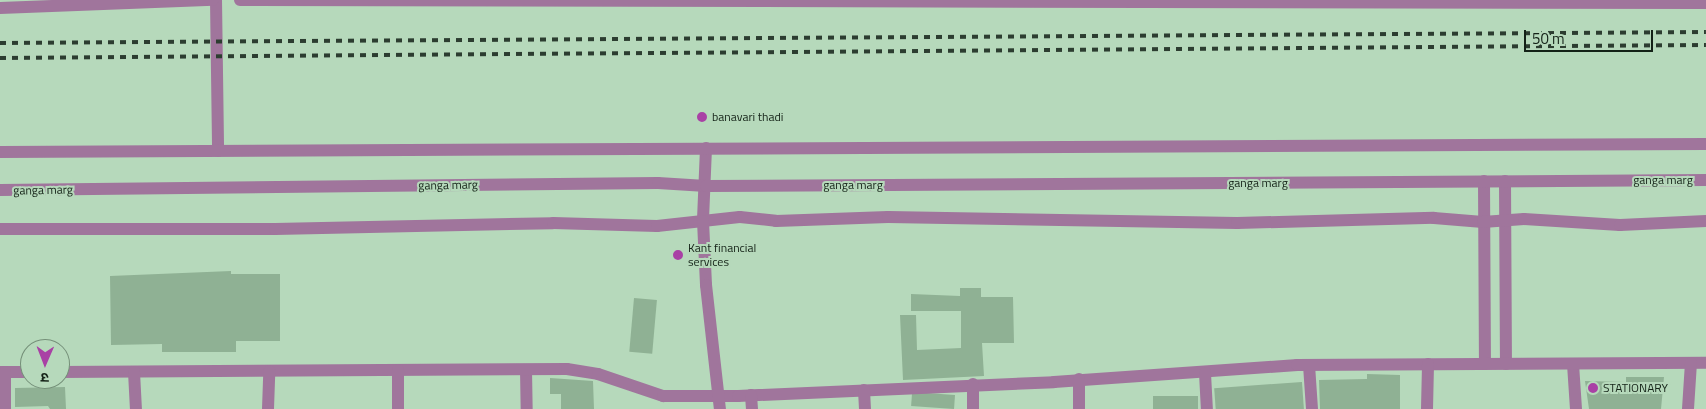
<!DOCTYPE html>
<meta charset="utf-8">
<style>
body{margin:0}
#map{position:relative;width:1706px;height:409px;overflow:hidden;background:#b6d9bb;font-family:"Titillium Web","Noto Sans Devanagari",sans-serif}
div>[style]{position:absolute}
.building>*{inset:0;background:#8fb194;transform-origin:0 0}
.minor>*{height:12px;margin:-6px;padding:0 6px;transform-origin:6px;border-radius:6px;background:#a0759c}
.tertiary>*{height:12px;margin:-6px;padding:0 6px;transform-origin:6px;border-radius:6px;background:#a0759c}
.rail>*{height:4px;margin-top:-2px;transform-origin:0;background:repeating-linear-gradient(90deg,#2c3d30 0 6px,transparent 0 12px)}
.dots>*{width:14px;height:14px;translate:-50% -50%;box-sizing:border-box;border:2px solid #b6d9bb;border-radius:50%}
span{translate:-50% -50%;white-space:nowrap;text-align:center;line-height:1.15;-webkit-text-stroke:4px #b6d9bb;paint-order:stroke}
.poi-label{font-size:12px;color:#142217}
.left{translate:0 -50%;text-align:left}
.street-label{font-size:12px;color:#142217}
.north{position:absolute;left:20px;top:339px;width:50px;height:50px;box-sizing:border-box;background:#b6d9bb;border:1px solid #759079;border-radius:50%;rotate:181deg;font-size:14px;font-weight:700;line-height:20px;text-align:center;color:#142217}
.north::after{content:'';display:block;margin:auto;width:18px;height:22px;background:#a941a5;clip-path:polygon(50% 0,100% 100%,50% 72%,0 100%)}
.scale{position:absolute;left:1524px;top:30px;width:129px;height:22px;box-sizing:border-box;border:2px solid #142217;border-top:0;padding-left:6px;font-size:15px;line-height:18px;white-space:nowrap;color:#142217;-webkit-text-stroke:4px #b6d9bb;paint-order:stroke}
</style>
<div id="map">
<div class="building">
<i style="clip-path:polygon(231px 271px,231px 274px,280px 274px,280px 341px,236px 341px,236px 352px,162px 352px,162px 344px,111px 345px,110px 276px)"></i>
<i style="clip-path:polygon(960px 288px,981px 288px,981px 297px,1013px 297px,1014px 343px,982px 343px,984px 376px,903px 380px,900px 315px,916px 315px,917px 350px,961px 348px,961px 311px,911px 311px,911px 294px,960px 296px)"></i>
<i style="left:634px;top:298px;width:23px;height:54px;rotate:5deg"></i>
<i style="clip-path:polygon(1367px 374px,1400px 375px,1400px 409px,1320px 409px,1319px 380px,1367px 379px)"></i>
<i style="clip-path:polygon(1626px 377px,1664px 377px,1661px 409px,1589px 409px,1585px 381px,1626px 382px)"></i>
<i style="clip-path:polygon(550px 378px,593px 381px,594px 409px,561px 409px,561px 394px,550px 394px)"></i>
<i style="left:1302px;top:382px;width:27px;height:88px;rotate:86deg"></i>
<i style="clip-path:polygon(65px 387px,66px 409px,50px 409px,48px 406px,15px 407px,15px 388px)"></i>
<i style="left:955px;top:395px;width:14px;height:43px;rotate:94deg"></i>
<i style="left:1153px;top:396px;width:45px;height:13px"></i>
</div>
<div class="minor">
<i style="left:1484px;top:181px;width:183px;rotate:89.7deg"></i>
<i style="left:1505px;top:181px;width:183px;rotate:89.7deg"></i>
<i style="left:0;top:229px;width:275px"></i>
<i style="left:275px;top:229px;width:278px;rotate:-1.2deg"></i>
<i style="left:553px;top:223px;width:104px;rotate:1.7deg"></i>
<i style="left:657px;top:226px;width:83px;rotate:-6.2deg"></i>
<i style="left:740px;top:217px;width:36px;rotate:6deg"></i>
<i style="left:776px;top:221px;width:112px;rotate:-2deg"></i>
<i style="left:888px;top:217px;width:349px;rotate:1deg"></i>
<i style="left:1237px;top:223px;width:197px;rotate:-1.5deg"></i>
<i style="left:1434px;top:218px;width:49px;rotate:4.7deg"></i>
<i style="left:1483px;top:222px;width:41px;rotate:-4.2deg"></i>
<i style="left:1524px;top:219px;width:96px;rotate:3.6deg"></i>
<i style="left:1620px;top:225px;width:86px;rotate:-2.7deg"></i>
<i style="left:1573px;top:364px;width:45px;rotate:86.2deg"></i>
<i style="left:1309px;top:365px;width:44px;rotate:86.1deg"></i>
<i style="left:526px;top:370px;width:39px;rotate:89deg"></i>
<i style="left:0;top:372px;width:30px"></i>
<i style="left:60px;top:372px;width:507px;rotate:-0.34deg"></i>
<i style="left:567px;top:369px;width:31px;rotate:9deg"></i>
<i style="left:598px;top:374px;width:69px;rotate:18.7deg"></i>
<i style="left:663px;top:396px;width:75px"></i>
<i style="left:738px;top:396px;width:316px;rotate:-2.5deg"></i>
<i style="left:1054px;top:382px;width:244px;rotate:-4deg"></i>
<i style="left:1297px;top:365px;width:409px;rotate:-0.3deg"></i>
<i style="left:134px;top:372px;width:37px;rotate:87deg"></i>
<i style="left:1205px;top:373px;width:36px;rotate:87deg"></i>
<i style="left:1079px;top:379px;width:30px;rotate:90deg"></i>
<i style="left:973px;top:384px;width:25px;rotate:90deg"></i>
<i style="left:864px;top:390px;width:19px;rotate:87deg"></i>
<i style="left:751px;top:395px;width:14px;rotate:86deg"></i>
<i style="left:5px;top:409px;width:37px;rotate:-90deg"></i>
<i style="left:268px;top:409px;width:38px;rotate:-88deg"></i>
<i style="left:398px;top:409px;width:39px;rotate:-90deg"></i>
<i style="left:1427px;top:409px;width:45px;rotate:-88.7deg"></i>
<i style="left:1688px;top:409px;width:46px;rotate:-86.3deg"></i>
</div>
<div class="tertiary">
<i style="left:216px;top:0;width:151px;rotate:89.2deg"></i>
<i style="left:240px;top:0;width:1466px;rotate:0.12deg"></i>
<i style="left:0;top:8px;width:213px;rotate:-2.2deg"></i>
<i style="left:706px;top:148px;width:73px;rotate:92.4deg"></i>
<i style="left:703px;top:221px;width:64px;rotate:87.3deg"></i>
<i style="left:706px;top:285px;width:125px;rotate:83.6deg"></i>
<i style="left:0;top:152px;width:1706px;rotate:-0.27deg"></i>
<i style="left:0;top:190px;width:658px;rotate:-0.61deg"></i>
<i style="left:658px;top:183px;width:48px;rotate:3.6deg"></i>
<i style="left:706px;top:186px;width:1000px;rotate:-0.34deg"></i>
</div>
<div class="rail">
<i style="left:0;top:43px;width:1706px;rotate:-0.37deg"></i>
<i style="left:0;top:58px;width:1706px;rotate:-0.44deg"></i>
</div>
<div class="dots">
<i style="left:702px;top:117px;background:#a941a5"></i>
<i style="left:678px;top:255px;background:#a941a5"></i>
<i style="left:1593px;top:388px;background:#a941a5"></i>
</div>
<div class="poi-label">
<span class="left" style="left:712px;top:117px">banavari thadi</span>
<span class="left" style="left:688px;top:255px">Kant financial<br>services</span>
<span class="left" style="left:1603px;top:388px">STATIONARY</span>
</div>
<div class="street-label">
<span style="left:1663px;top:180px">ganga marg</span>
<span style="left:1258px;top:183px">ganga marg</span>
<span style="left:448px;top:185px;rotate:-1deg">ganga marg</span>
<span style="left:853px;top:185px">ganga marg</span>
<span style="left:43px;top:190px;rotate:-1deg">ganga marg</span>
</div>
<div class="north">उ</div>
<div class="scale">50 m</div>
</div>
